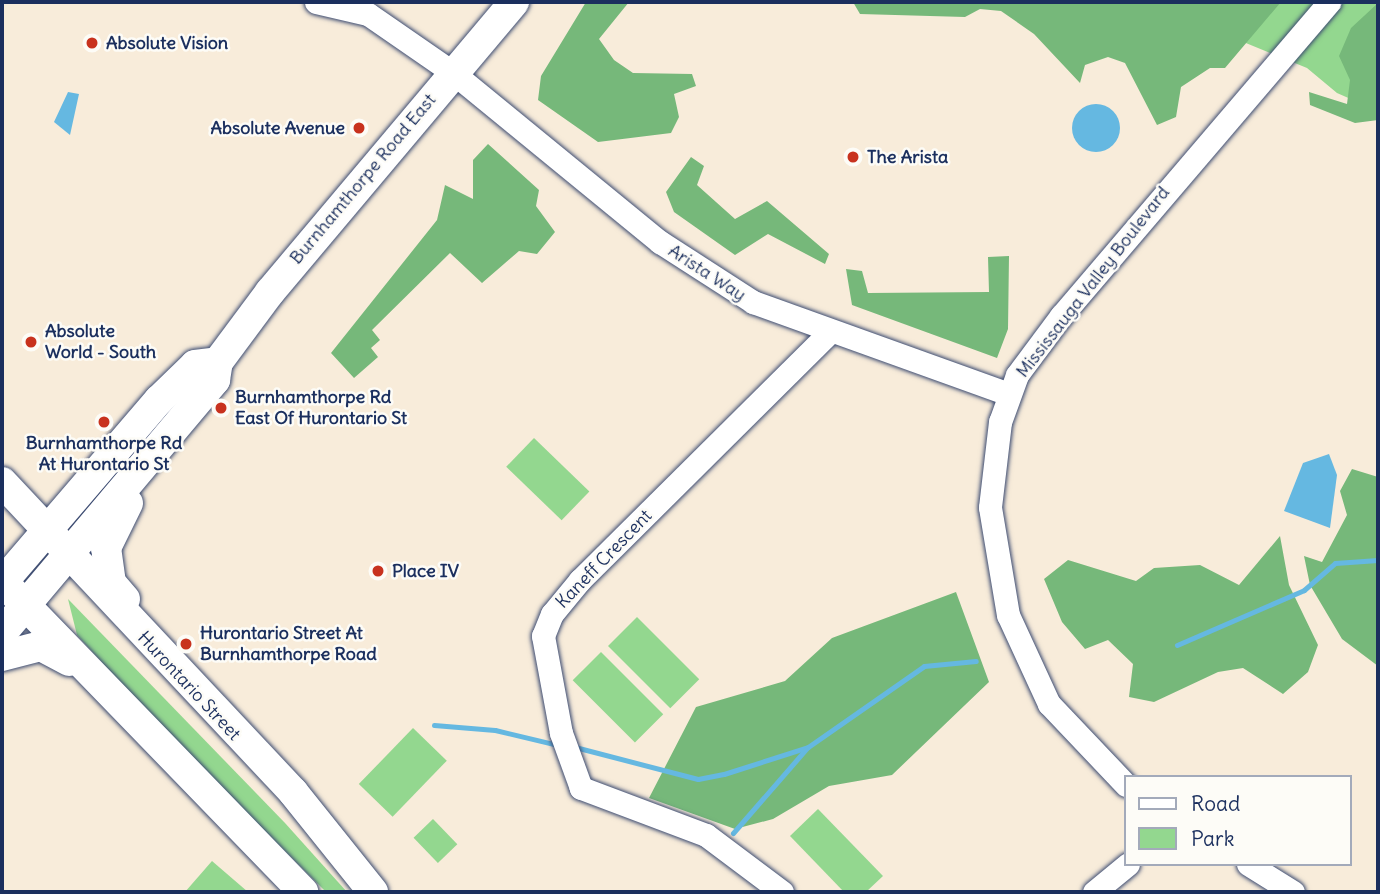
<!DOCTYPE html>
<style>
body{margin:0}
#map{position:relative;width:1380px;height:894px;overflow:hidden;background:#f8ecda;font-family:Delius,sans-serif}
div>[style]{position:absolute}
.green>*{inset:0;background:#93d78f;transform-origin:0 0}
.forest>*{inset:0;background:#76b87a}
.water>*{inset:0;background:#65b8e1}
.round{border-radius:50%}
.stream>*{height:5px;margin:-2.5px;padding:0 2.5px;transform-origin:2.5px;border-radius:2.5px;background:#65b8e1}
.roads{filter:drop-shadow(0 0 2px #3c4b71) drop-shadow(0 0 2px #3c4b71)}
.minor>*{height:23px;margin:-11.5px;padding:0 11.5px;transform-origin:11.5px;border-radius:11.5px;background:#fff}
.major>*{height:30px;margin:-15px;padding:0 15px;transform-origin:15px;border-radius:15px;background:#fff}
.dots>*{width:19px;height:19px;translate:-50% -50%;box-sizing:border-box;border:4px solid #fdfcf7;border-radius:50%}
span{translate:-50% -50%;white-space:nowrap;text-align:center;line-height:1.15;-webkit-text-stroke:5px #fdfcf7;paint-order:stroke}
.poi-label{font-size:18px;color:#1b2f5e;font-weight:700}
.left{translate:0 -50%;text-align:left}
.right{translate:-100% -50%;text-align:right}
.street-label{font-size:18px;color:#1b2f5e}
.frame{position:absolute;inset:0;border:4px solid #1b2f5e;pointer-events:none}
.legend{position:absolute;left:1124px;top:775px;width:228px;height:91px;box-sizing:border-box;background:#fdfcf7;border:2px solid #a3aaba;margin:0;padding:9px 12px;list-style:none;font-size:21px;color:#1b2f5e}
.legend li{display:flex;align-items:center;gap:14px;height:35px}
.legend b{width:35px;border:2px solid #a3aaba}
</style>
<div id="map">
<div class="green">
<i style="clip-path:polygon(1146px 2px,1378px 2px,1378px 111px,1337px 93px,1307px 68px)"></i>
<i style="left:534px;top:438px;width:77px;height:40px;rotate:44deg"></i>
<i style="clip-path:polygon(68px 599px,285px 823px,347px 892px,326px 892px,159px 725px,77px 635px)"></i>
<i style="left:637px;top:617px;width:88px;height:41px;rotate:45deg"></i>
<i style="left:601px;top:652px;width:88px;height:40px;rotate:45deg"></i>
<i style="left:413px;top:728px;width:47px;height:78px;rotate:44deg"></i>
<i style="clip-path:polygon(818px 809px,883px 876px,866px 892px,844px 892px,790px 836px)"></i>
<i style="left:433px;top:819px;width:35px;height:27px;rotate:46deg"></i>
<i style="clip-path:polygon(212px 861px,248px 892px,185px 892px)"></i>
</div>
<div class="forest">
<i style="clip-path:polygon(586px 2px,629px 2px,599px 39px,614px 60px,633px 73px,692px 74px,696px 86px,674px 94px,679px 117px,671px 133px,598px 142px,538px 100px,541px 76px)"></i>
<i style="clip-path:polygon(853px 2px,1281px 2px,1225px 68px,1210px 68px,1181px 87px,1176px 117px,1157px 125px,1125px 63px,1108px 57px,1085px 65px,1080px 83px,1034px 34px,1001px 11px,980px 9px,965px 17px,860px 14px)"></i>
<i style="clip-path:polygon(1378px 3px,1378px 120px,1355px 123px,1310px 105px,1309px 92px,1347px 104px,1350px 80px,1339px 56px,1351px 28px)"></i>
<i style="clip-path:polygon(488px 144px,539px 190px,536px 206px,555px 232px,537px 254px,519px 251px,482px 283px,450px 253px,372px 330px,380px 340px,371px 348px,378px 357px,354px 378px,331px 353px,437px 220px,445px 185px,473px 199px,473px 160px)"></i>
<i style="clip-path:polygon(691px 157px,704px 166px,697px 185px,735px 219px,767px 201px,829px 254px,825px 264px,768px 234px,735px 255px,674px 212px,666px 192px)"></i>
<i style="clip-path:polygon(1009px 256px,1008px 329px,997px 358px,852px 305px,846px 269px,862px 271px,868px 293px,989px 292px,988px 257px)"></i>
<i style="clip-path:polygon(1352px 469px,1378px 477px,1378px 666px,1342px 639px,1310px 585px,1304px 556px,1322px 562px,1347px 515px,1340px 491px)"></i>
<i style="clip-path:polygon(1280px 536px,1289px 585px,1318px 645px,1308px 672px,1283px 694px,1243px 668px,1218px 672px,1154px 702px,1129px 697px,1133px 664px,1108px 640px,1085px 649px,1062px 622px,1044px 579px,1068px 560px,1136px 581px,1154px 568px,1200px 565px,1239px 585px)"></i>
<i style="clip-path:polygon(956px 592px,989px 682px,892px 775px,829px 786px,773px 819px,735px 829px,649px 798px,696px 707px,785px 681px,832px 638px)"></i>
</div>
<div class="water">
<i style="clip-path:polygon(68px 92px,79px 94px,70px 135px,54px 122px)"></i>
<i class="round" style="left:1072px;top:104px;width:48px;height:48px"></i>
<i style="clip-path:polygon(1329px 454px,1337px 475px,1330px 528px,1284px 511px,1303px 463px)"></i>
</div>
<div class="stream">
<i style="left:1177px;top:645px;width:138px;rotate:-23.4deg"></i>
<i style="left:1304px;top:590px;width:41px;rotate:-41.1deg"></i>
<i style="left:1335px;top:563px;width:43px;rotate:-4deg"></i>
<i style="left:434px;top:725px;width:61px;rotate:4.7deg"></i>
<i style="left:495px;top:730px;width:65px;rotate:13.4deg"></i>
<i style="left:571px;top:746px;width:131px;rotate:14.6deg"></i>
<i style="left:698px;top:779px;width:26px;rotate:-11deg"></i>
<i style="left:724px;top:774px;width:88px;rotate:-17.8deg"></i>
<i style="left:808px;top:747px;width:141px;rotate:-34.9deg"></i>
<i style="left:924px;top:666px;width:52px;rotate:-5.5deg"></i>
<i style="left:733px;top:833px;width:113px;rotate:-49deg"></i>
</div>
<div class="roads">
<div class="minor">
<i style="left:316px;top:2px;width:53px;rotate:13deg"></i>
<i style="left:368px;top:14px;width:102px;rotate:34.6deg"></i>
<i style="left:452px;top:72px;width:269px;rotate:39.3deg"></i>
<i style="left:660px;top:242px;width:111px;rotate:32.8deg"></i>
<i style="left:753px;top:302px;width:271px;rotate:19.8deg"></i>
<i style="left:1126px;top:785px;width:112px;rotate:-133.5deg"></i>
<i style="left:1049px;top:704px;width:98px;rotate:-114.7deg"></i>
<i style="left:1008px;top:615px;width:109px;rotate:-99.5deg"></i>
<i style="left:990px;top:507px;width:86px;rotate:-83.3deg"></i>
<i style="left:1000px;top:422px;width:50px;rotate:-70.1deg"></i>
<i style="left:1017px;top:375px;width:74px;rotate:-53.3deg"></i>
<i style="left:1061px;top:316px;width:413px;rotate:-49.5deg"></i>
<i style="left:1248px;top:864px;width:53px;rotate:31.9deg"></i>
<i style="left:782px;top:892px;width:95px;rotate:-143.1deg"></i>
<i style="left:706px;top:835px;width:134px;rotate:-159.4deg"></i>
<i style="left:581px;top:788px;width:59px;rotate:-110deg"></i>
<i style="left:561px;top:733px;width:99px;rotate:-100.5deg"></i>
<i style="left:543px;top:636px;width:24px;rotate:-68deg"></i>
<i style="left:552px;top:614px;width:44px;rotate:-50.5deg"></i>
<i style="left:580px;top:580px;width:351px;rotate:-44.8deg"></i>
<i style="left:1094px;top:892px;width:44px;rotate:-39.5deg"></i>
</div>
<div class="major">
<i style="left:2px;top:482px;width:425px;rotate:46.8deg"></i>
<i style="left:293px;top:792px;width:128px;rotate:51.3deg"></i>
<i style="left:2px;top:581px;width:433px;rotate:45.9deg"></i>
<i style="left:2px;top:583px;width:241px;rotate:-49.4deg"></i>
<i style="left:159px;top:400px;width:50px;rotate:-44.2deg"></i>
<i style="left:195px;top:365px;width:23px;rotate:-7deg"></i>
<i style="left:125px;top:599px;width:21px;rotate:-131deg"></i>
<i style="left:111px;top:583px;width:35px;rotate:-98deg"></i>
<i style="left:106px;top:548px;width:50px;rotate:-63.9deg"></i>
<i style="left:2px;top:633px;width:331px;rotate:-49.9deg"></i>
<i style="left:215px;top:380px;width:18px;rotate:-81deg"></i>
<i style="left:218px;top:362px;width:87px;rotate:-53.4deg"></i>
<i style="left:270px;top:292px;width:379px;rotate:-49.9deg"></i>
<i style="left:2px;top:656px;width:40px;rotate:-14.4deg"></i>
<i style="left:41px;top:646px;width:32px;rotate:28deg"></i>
</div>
</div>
<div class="dots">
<i style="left:92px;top:43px;background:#c8321e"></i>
<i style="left:359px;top:128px;background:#c8321e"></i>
<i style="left:853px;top:157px;background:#c8321e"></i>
<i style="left:31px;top:342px;background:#c8321e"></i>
<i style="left:221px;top:408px;background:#c8321e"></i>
<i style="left:104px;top:422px;background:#c8321e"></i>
<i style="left:378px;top:571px;background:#c8321e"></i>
<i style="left:186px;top:644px;background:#c8321e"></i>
</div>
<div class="poi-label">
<span class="left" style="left:106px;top:43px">Absolute Vision</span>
<span class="right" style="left:345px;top:128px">Absolute Avenue</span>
<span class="left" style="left:867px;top:157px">The Arista</span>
<span class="left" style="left:45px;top:342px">Absolute<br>World - South</span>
<span class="left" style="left:235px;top:408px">Burnhamthorpe Rd<br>East Of Hurontario St</span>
<span style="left:104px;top:454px">Burnhamthorpe Rd<br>At Hurontario St</span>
<span class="left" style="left:392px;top:571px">Place IV</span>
<span class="left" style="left:200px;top:644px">Hurontario Street At<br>Burnhamthorpe Road</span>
</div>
<div class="street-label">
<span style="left:363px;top:179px;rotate:-50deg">Burnhamthorpe Road East</span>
<span style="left:707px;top:273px;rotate:33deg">Arista Way</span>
<span style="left:1093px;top:282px;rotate:-52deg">Mississauga Valley Boulevard</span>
<span style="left:604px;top:559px;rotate:-46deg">Kaneff Crescent</span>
<span style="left:189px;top:686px;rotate:47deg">Hurontario Street</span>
</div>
<div class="frame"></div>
<ul class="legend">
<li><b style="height:9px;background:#fff"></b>Road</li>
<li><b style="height:19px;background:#93d78f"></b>Park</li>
</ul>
</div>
